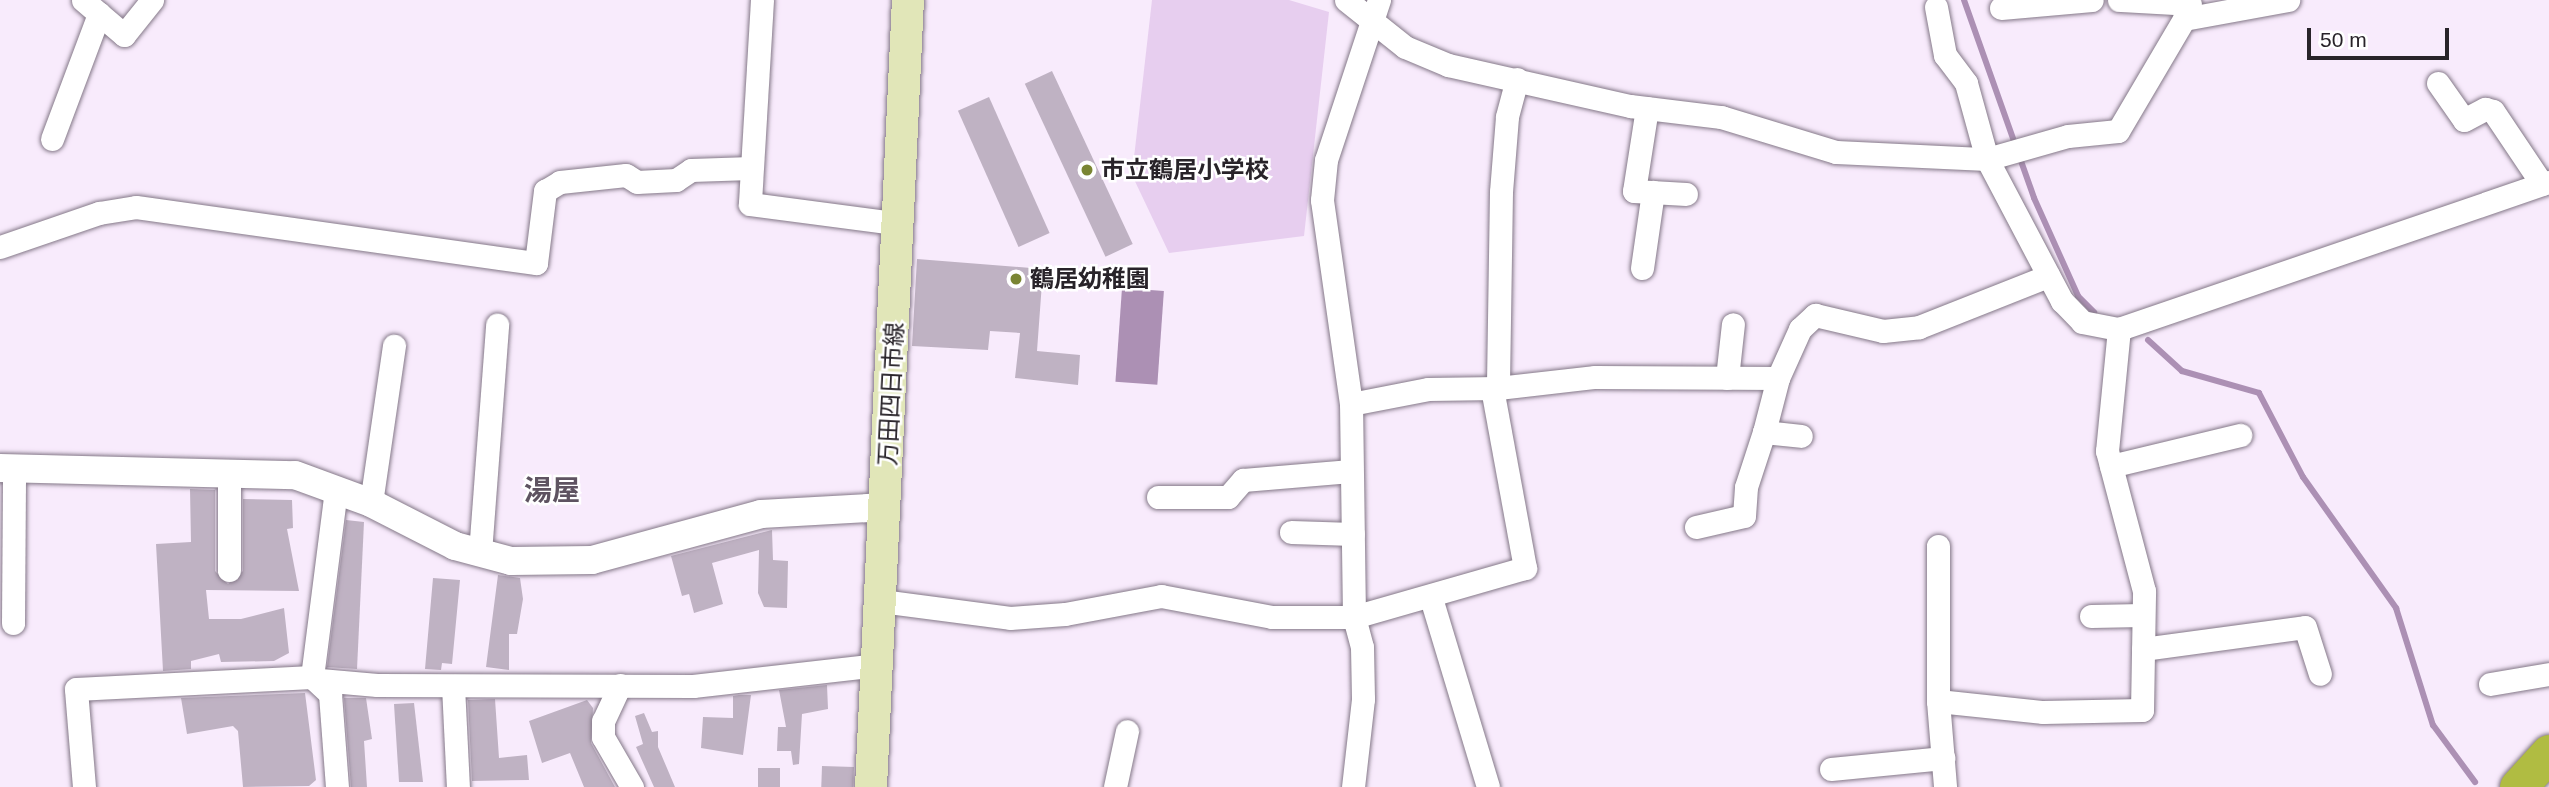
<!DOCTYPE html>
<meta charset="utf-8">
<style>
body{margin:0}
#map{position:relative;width:2549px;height:787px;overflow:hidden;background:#f8ebfc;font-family:Helvetica,"Noto Sans JP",sans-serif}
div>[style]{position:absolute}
.green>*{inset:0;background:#e7ceef}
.water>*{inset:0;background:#ac90b4;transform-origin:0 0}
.stream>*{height:6px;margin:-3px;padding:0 3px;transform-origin:3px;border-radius:3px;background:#ac90b4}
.building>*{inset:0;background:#bfb2c3;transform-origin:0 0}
.roads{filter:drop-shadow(0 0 2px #847888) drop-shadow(0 0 2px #847888)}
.minor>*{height:23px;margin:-11.5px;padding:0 11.5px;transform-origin:11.5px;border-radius:11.5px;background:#fff}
.tertiary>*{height:28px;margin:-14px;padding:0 14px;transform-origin:14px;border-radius:14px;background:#fff}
.secondary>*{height:32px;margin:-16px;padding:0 16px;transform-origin:16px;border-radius:16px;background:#e1e6b8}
.trunk>*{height:37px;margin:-18.5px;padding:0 18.5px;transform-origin:18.5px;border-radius:18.5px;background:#b0bc42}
.dots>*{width:19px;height:19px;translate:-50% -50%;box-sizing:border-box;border:4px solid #fff;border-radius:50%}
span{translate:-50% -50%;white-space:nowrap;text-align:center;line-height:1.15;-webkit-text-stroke:5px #fff;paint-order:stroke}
.poi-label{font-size:24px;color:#282329;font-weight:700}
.left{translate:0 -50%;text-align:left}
.street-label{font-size:24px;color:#282329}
.quarter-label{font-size:28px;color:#5e5361;font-weight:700}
.scale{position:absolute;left:2307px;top:28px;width:142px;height:32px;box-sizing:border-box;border:4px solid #282329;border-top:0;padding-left:9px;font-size:21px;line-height:24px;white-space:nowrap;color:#282329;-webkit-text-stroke:5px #fff;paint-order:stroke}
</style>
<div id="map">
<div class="green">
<i style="clip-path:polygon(1152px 0,1289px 0,1329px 12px,1304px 236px,1169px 253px,1132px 175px)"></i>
</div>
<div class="water">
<i style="left:1122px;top:288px;width:42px;height:94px;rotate:4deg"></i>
</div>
<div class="stream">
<i style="left:1964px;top:0;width:210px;rotate:70.5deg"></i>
<i style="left:2034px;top:198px;width:107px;rotate:65.8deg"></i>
<i style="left:2078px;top:296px;width:23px;rotate:45deg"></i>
<i style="left:2148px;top:340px;width:46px;rotate:42.4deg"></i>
<i style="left:2182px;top:371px;width:80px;rotate:15.9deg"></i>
<i style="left:2259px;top:393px;width:95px;rotate:62.4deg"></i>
<i style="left:2303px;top:477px;width:161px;rotate:54.6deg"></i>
<i style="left:2396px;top:608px;width:123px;rotate:72.5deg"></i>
<i style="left:2433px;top:725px;width:71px;rotate:53.6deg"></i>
</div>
<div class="building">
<i style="left:1052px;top:71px;width:191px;height:30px;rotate:65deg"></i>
<i style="left:989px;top:97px;width:149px;height:34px;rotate:66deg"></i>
<i style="clip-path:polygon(917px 259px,1043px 269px,1037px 351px,1080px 355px,1078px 385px,1015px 378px,1020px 333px,990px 331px,988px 350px,912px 346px)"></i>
<i style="clip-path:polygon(190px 489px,215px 490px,215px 571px,228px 584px,243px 571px,243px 499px,292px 500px,293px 528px,287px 529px,299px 591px,206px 590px,209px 619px,241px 619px,284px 608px,289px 653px,274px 661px,221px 662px,219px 654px,191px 661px,191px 669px,163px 671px,156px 544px,191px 542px)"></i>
<i style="clip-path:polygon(346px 520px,364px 522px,357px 669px,327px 667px)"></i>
<i style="clip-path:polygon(772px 530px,773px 560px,788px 561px,787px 608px,764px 607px,758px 593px,759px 550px,712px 563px,723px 604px,694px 613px,689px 594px,682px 596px,671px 556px)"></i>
<i style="clip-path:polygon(498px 575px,520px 578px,523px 599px,517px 634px,509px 634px,509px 670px,486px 667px)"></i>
<i style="clip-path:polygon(433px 578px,460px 580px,452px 664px,442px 663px,441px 670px,425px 669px)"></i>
<i style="clip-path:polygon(827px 685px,828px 709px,802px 714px,799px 764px,793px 765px,791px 751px,777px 751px,778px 727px,786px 727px,779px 690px)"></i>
<i style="clip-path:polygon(305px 693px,316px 780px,309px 786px,243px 787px,238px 731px,233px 726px,187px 734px,181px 698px)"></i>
<i style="clip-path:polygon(739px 695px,751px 695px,743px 755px,701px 748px,703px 717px,733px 718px,733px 696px)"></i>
<i style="clip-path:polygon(344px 698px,366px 698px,372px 739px,364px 741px,367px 787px,351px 787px)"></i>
<i style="clip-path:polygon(495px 699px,499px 758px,527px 755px,529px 780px,472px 781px,468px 700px)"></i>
<i style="clip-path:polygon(587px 700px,593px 708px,591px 743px,615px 787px,584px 787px,570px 753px,542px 763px,529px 721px)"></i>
<i style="clip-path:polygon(414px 703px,423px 782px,399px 782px,394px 704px)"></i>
<i style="clip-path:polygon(644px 713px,652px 732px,658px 731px,658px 747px,675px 787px,654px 787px,636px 747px,643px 744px,635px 716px)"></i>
<i style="left:822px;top:766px;width:32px;height:21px;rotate:2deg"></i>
<i style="left:758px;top:768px;width:22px;height:19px"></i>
</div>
<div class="roads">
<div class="minor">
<i style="left:83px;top:0;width:54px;rotate:40.5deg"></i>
<i style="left:124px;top:35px;width:45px;rotate:-51.3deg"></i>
<i style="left:762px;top:0;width:204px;rotate:93.4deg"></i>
<i style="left:750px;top:204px;width:152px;rotate:7.5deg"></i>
<i style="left:1346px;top:0;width:75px;rotate:38.5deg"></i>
<i style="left:1405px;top:47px;width:47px;rotate:22.7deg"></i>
<i style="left:1448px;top:65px;width:187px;rotate:12.7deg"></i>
<i style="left:1630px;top:106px;width:92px;rotate:6.9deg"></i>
<i style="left:1721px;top:117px;width:120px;rotate:16.9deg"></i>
<i style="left:1836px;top:152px;width:151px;rotate:2.7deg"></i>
<i style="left:1987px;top:159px;width:161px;rotate:62.2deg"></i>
<i style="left:2062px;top:301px;width:29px;rotate:46deg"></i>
<i style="left:2082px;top:322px;width:38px;rotate:11deg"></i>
<i style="left:2119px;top:329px;width:454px;rotate:-18.9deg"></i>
<i style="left:2119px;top:0;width:71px;rotate:3.2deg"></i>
<i style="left:1936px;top:7px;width:49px;rotate:79.4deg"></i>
<i style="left:1945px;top:55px;width:35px;rotate:53deg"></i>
<i style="left:1966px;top:83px;width:79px;rotate:74.6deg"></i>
<i style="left:1987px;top:159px;width:84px;rotate:-15.9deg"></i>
<i style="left:2068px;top:136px;width:50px;rotate:-5.7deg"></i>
<i style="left:2118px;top:131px;width:130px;rotate:-59.5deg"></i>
<i style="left:2184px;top:19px;width:106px;rotate:-10.4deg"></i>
<i style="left:2001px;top:8px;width:91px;rotate:-5deg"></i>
<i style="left:1517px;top:79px;width:39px;rotate:105deg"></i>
<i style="left:1507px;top:117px;width:75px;rotate:94.6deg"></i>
<i style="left:1501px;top:192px;width:196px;rotate:90.9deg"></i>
<i style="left:1498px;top:388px;width:98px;rotate:-6.5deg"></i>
<i style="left:1595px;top:377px;width:183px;rotate:0.3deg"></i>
<i style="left:1778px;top:378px;width:54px;rotate:-65.8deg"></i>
<i style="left:1800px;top:329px;width:21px;rotate:-43deg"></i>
<i style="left:1815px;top:315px;width:70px;rotate:13.2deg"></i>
<i style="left:1883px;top:331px;width:36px;rotate:-6deg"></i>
<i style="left:1919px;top:327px;width:139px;rotate:-21.6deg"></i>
<i style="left:2438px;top:83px;width:45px;rotate:54.9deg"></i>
<i style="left:2464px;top:120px;width:24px;rotate:-28deg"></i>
<i style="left:2485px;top:109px;width:8px;rotate:14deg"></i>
<i style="left:2493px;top:111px;width:88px;rotate:56.1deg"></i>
<i style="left:1647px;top:108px;width:84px;rotate:98.9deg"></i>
<i style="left:1634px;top:191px;width:52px;rotate:3.3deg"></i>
<i style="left:52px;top:139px;width:134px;rotate:-69.4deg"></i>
<i style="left:0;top:247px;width:105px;rotate:-19deg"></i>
<i style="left:99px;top:213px;width:37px;rotate:-9deg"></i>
<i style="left:136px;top:207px;width:404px;rotate:8deg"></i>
<i style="left:536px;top:263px;width:73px;rotate:-82.9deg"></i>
<i style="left:545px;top:191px;width:17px;rotate:-31deg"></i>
<i style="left:560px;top:182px;width:66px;rotate:-6.1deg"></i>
<i style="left:626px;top:175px;width:13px;rotate:32deg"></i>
<i style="left:637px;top:182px;width:39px;rotate:-3deg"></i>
<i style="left:676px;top:180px;width:18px;rotate:-34deg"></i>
<i style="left:691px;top:170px;width:60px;rotate:-1.9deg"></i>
<i style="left:1642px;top:268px;width:77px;rotate:-81.8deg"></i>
<i style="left:1727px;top:378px;width:54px;rotate:-83.7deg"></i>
<i style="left:1778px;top:378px;width:56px;rotate:104.5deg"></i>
<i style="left:1764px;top:432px;width:37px;rotate:6deg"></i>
<i style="left:1351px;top:404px;width:78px;rotate:-11deg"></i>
<i style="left:1428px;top:389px;width:70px;rotate:-0.8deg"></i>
<i style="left:2111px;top:466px;width:133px;rotate:-13.5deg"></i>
<i style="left:229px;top:474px;width:96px;rotate:90deg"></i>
<i style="left:1158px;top:497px;width:70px"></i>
<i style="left:1228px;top:497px;width:23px;rotate:-49deg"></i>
<i style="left:1243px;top:480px;width:108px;rotate:-4.8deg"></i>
<i style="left:371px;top:503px;width:159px;rotate:-81.7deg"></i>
<i style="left:1696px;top:527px;width:49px;rotate:-12.9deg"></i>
<i style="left:1744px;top:516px;width:29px;rotate:-86deg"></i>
<i style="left:1746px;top:487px;width:58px;rotate:-71.9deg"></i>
<i style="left:1291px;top:532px;width:62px;rotate:1.8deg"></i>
<i style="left:1938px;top:546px;width:155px;rotate:90deg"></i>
<i style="left:1938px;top:701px;width:106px;rotate:6deg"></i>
<i style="left:2043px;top:712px;width:99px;rotate:-1.2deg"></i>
<i style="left:2142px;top:710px;width:119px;rotate:-89deg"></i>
<i style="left:2144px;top:591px;width:145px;rotate:-104.8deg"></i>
<i style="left:2107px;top:451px;width:123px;rotate:-84.4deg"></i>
<i style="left:480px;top:553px;width:229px;rotate:-85.7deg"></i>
<i style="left:1431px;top:598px;width:197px;rotate:73.2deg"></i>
<i style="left:881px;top:601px;width:130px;rotate:7.5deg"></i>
<i style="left:1010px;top:618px;width:55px;rotate:-4.2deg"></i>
<i style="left:1065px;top:614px;width:98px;rotate:-10.6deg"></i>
<i style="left:1161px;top:596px;width:113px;rotate:10.7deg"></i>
<i style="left:1272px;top:617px;width:82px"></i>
<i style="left:1354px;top:617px;width:178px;rotate:-16deg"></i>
<i style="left:1525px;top:568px;width:183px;rotate:-100.4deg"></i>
<i style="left:2091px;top:616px;width:52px;rotate:-1.1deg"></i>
<i style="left:13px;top:623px;width:154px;rotate:-89.6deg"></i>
<i style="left:2143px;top:649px;width:163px;rotate:-7.7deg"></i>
<i style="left:2305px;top:627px;width:49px;rotate:72.3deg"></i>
<i style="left:312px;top:677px;width:189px;rotate:-82.7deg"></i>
<i style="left:320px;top:680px;width:57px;rotate:5deg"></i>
<i style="left:377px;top:685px;width:316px;rotate:0.2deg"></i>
<i style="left:693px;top:686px;width:186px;rotate:-6.5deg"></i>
<i style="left:2490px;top:684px;width:60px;rotate:-9.6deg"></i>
<i style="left:620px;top:685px;width:40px;rotate:115deg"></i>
<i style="left:603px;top:721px;width:16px;rotate:90deg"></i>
<i style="left:603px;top:737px;width:58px;rotate:59.9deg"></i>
<i style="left:453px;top:686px;width:101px;rotate:87.2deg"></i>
<i style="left:1938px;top:701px;width:86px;rotate:85.3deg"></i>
<i style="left:1831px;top:769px;width:113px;rotate:-5.6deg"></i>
<i style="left:84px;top:787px;width:98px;rotate:-94.7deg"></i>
<i style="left:76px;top:689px;width:236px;rotate:-2.9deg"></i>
<i style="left:312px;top:677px;width:25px;rotate:43deg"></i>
<i style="left:330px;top:694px;width:93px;rotate:85.7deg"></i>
<i style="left:1115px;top:787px;width:57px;rotate:-77.9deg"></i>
<i style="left:1353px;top:787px;width:89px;rotate:-83.5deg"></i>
<i style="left:1363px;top:699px;width:52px;rotate:-91.1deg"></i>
<i style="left:1362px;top:647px;width:31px;rotate:-105deg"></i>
<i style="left:1354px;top:617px;width:213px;rotate:-90.8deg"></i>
<i style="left:1351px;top:404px;width:206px;rotate:-98.1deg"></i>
<i style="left:1322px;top:200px;width:40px;rotate:-84.3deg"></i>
<i style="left:1326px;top:160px;width:169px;rotate:-71.7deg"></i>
</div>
<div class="tertiary">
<i style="left:0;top:468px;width:295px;rotate:1.4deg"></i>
<i style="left:295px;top:475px;width:81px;rotate:20.2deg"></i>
<i style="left:371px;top:503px;width:94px;rotate:27.1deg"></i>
<i style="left:455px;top:546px;width:58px;rotate:15deg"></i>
<i style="left:511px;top:561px;width:81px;rotate:-0.7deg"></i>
<i style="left:592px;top:560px;width:175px;rotate:-15.2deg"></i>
<i style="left:761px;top:514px;width:124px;rotate:-3.2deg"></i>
</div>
<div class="secondary">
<i style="left:871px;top:787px;width:788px;rotate:-87.31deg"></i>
</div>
<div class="trunk">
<i style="left:2518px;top:787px;width:46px;rotate:-47.6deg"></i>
</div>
</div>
<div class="dots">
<i style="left:1087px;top:170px;background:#7a8533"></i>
<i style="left:1016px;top:279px;background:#7a8533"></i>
</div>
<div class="poi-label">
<span class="left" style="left:1101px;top:170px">市立鶴居小学校</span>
<span class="left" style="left:1030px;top:279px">鶴居幼稚園</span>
</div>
<div class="street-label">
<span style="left:891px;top:394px;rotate:-87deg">万田四日市線</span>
</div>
<div class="quarter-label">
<span style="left:552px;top:491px">湯屋</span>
</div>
<div class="scale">50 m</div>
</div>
